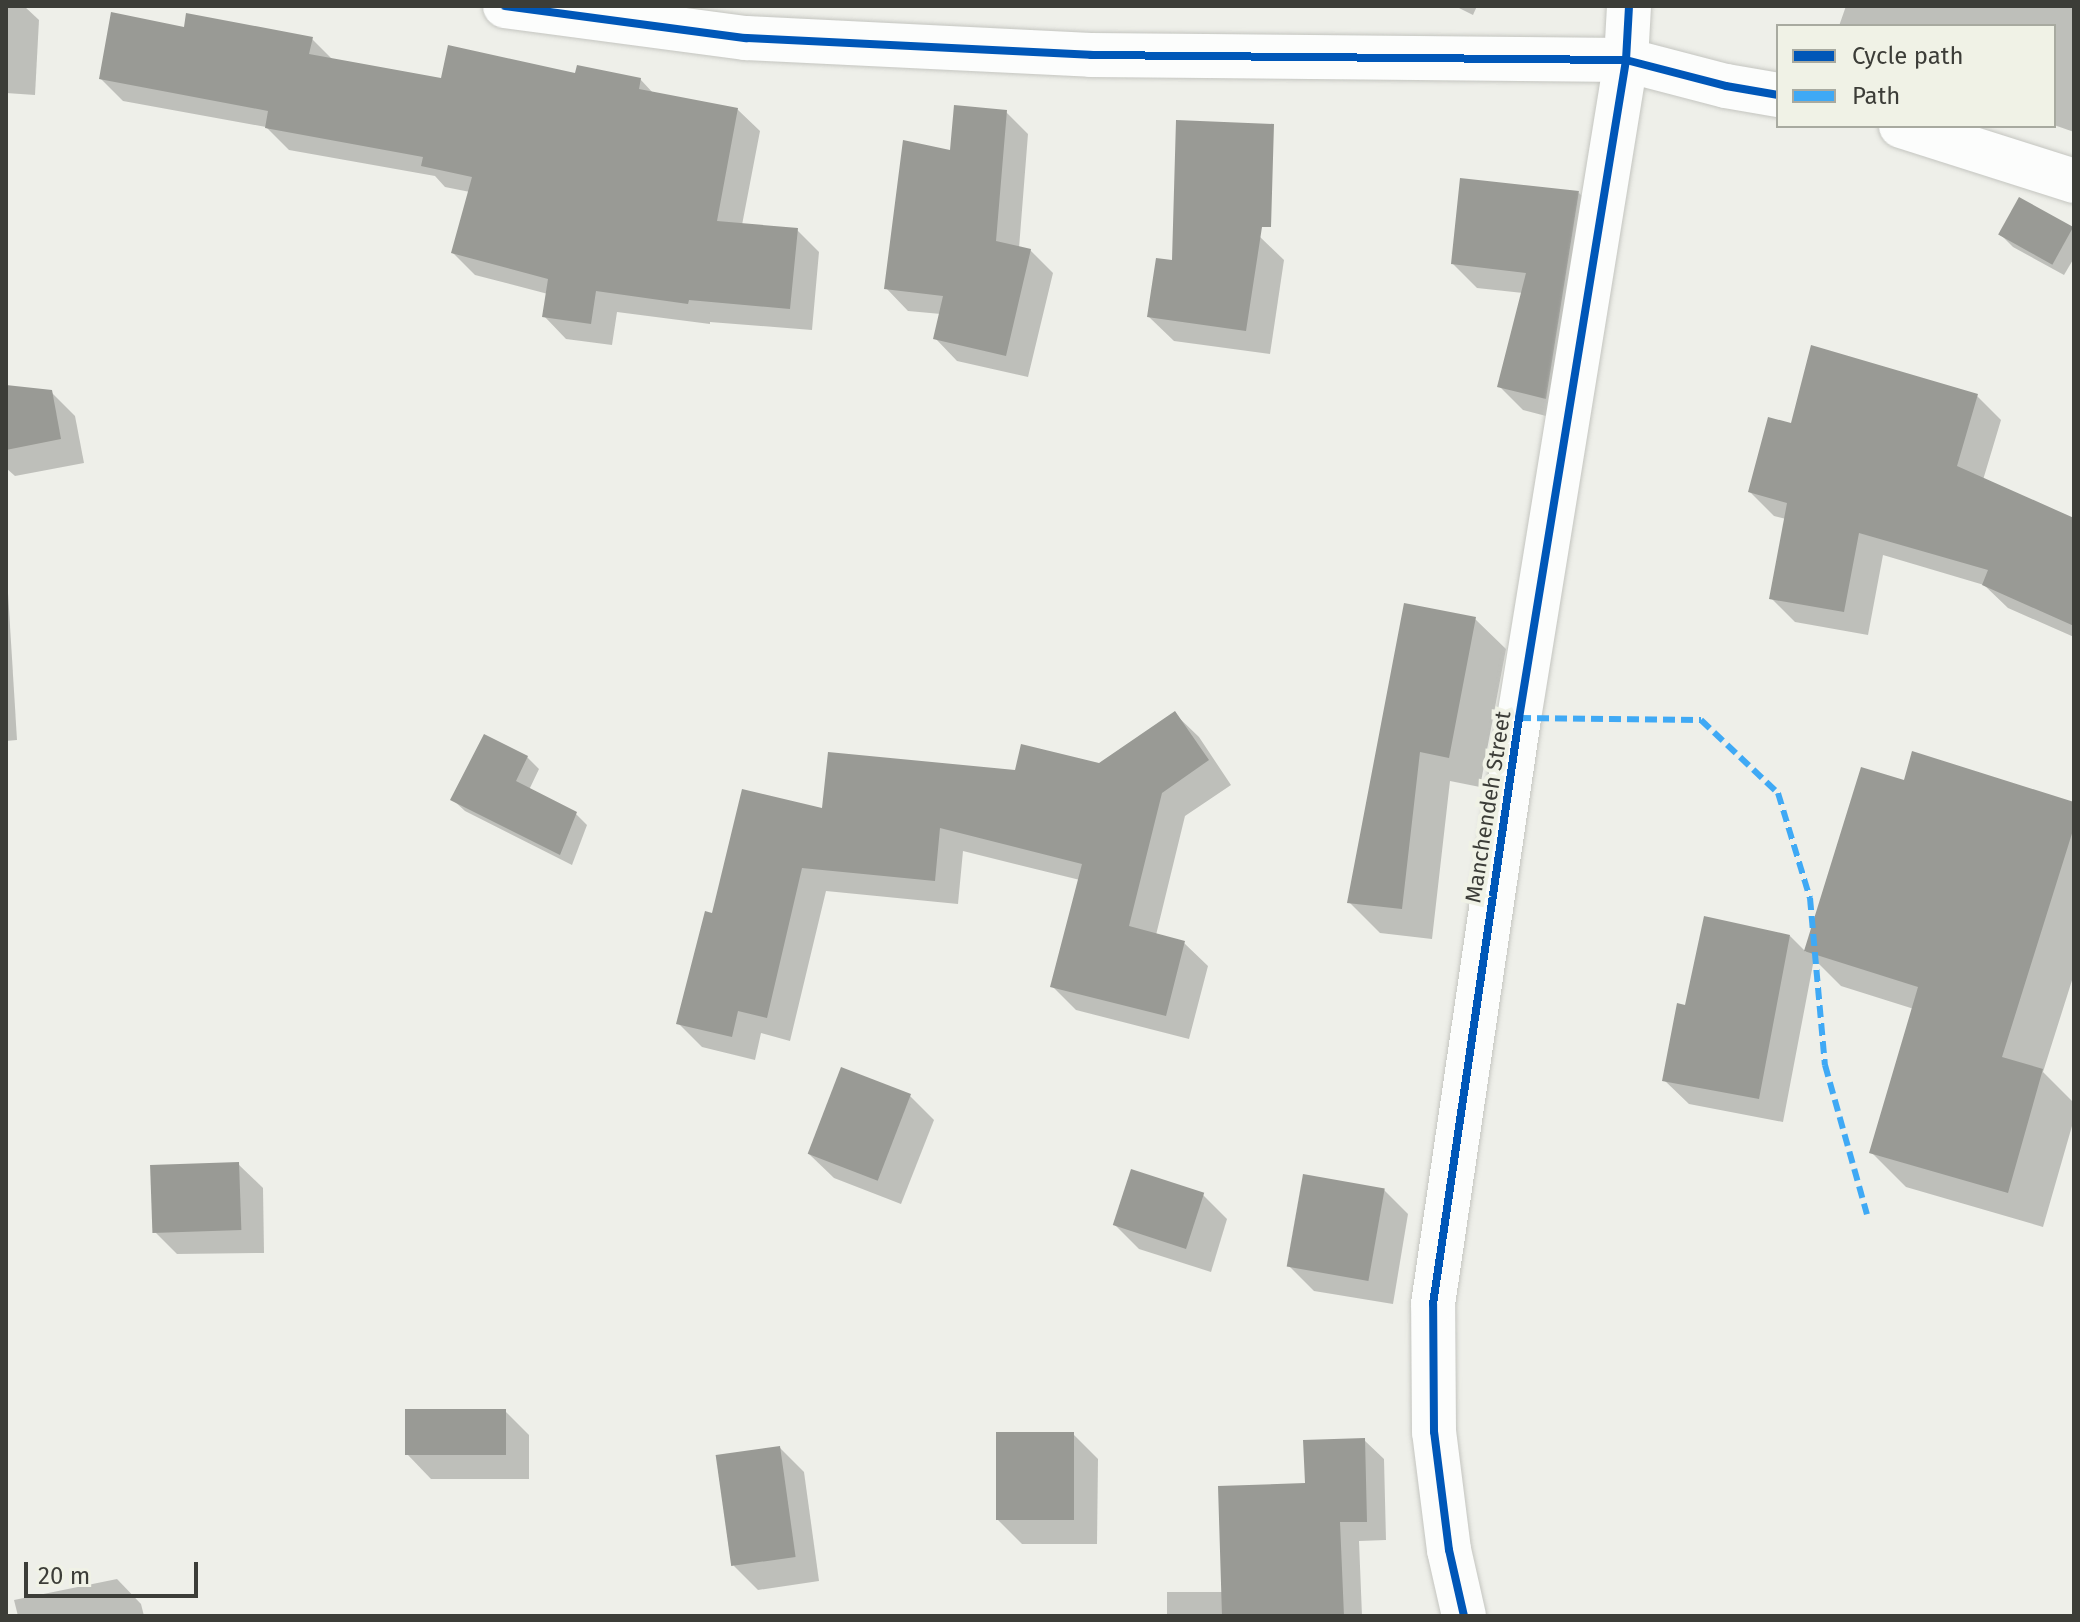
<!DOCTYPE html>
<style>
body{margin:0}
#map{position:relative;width:2080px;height:1622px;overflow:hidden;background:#eeefe9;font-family:"Fira Sans",sans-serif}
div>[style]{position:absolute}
.shadow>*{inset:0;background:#0003}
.building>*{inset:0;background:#999a95;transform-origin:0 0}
.roads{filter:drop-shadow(0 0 2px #c4c5c0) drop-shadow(0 0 2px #c4c5c0)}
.minor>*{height:44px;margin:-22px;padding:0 22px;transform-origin:22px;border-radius:22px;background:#fcfdfc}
.quiet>*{height:6px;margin-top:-3px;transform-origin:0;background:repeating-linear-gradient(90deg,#3fa9f5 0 12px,transparent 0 18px)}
.cycleway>*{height:8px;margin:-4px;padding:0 4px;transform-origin:4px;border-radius:4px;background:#0057b8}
span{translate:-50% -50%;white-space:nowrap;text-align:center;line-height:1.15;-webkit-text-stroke:8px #f0f2e6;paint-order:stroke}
.street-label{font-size:22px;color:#3c3d38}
.frame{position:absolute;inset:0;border:8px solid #3c3d38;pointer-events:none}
.legend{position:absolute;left:1776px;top:24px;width:280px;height:104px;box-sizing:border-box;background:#f0f2e6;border:2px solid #a8aaa0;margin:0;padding:10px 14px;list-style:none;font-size:24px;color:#3c3d38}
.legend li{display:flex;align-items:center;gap:16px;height:40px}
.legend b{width:40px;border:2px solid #a8aaa0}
.scale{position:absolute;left:24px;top:1562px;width:174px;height:36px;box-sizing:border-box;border:4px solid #3c3d38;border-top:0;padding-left:10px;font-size:24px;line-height:28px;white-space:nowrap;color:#3c3d38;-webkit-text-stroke:6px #f0f2e6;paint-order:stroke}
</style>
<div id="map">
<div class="shadow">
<i style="clip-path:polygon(6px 6px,24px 6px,39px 20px,35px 95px,6px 93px)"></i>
<i style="clip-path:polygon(1455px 6px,1477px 6px,1473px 15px)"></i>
<i style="clip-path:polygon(1846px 6px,2074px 6px,2074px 132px,2054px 125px,2054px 26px,1839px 26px)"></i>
<i style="clip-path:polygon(185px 29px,312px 39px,333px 60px,442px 81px,577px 76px,640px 79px,654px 94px,737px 109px,760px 131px,742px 225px,797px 230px,819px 252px,812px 330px,710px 322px,710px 324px,617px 312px,612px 345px,566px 339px,544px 316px,548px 294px,475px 275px,453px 253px,470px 192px,445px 187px,435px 176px,289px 150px,266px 127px,123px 101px,101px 79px)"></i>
<i style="clip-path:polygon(1006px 112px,1028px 134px,1019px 248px,1030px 250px,1053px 273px,1028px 377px,957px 361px,935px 338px,941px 314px,908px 311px,886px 288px)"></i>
<i style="clip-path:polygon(1579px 193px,1603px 217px,1569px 422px,1523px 410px,1499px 386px,1523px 293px,1477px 288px,1453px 264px)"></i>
<i style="clip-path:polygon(2020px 200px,2074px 230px,2074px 258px,2064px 275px,2013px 247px,2001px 235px)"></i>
<i style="clip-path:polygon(1259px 236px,1284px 260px,1270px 354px,1174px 341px,1149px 317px,1174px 262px)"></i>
<i style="clip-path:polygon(6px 387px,51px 392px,75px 416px,84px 463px,15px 476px,6px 468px)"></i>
<i style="clip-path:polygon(1977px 396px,2001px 420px,1983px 480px,2074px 520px,2074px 637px,2008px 608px,1984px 585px,1883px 555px,1868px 635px,1795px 622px,1771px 598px,1786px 519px,1774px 516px,1750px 492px,1793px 425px)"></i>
<i style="clip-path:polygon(6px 560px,17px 740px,6px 741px)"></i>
<i style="clip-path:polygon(1475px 619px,1506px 649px,1480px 787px,1450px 781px,1432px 939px,1380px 933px,1349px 902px)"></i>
<i style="clip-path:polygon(1175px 714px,1199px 737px,1231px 785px,1185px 816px,1156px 935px,1184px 943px,1208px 966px,1189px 1039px,1076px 1010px,1053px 987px,1080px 880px,963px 851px,958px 904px,826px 891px,790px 1041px,761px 1033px,755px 1060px,702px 1047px,679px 1024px,713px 915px,824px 810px,1017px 772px,1100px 766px)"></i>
<i style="clip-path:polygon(527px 757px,539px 769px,529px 790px,575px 813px,587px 825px,572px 865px,465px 811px,453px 800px)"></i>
<i style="clip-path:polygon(1863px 770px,1905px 783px,2074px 804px,2074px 974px,2043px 1072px,2074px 1103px,2074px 1119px,2043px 1227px,1906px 1187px,1871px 1152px,1914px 1009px,1841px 986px,1814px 959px,1783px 1122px,1689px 1104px,1664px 1080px,1686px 1007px,1790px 936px,1806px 952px)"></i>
<i style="clip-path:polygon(910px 1096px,934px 1120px,901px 1204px,834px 1178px,809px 1154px)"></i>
<i style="clip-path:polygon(238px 1164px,263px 1188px,264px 1253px,177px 1254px,153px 1230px)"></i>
<i style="clip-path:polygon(1384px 1190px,1408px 1214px,1393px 1304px,1314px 1291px,1290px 1267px)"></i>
<i style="clip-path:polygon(1203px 1195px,1227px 1219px,1211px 1272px,1139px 1249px,1115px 1225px)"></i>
<i style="clip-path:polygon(505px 1411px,529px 1435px,529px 1479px,431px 1479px,407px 1454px)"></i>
<i style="clip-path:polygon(1073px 1434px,1098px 1459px,1097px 1544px,1022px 1544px,998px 1520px)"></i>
<i style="clip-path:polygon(1364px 1440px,1384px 1459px,1386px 1540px,1359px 1541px,1362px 1616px,1167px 1616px,1167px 1592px,1223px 1592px,1307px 1485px)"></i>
<i style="clip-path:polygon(780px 1448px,804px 1472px,819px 1581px,758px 1590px,734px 1566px)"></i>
<i style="clip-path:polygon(117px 1579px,141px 1604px,144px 1616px,18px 1616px,14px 1600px)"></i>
</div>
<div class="building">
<i style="clip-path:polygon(111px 12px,184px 27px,186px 13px,313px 37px,309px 54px,441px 78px,448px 45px,575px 73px,577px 65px,641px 78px,639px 89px,738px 108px,717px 221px,798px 228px,790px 309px,689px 300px,688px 304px,596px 291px,591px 324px,542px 317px,548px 279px,451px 253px,472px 177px,421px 166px,423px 157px,265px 128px,268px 111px,99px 79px)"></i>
<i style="clip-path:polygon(954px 105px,1007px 110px,996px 241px,1031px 249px,1006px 356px,933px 339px,943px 296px,884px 289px,903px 140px,950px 150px)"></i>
<i style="clip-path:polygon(1176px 120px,1274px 124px,1271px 227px,1262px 227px,1246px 331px,1147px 317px,1156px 258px,1172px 260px)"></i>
<i style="clip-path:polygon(1460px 178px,1579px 191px,1546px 399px,1497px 387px,1526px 273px,1451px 264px)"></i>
<i style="left:2019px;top:197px;width:62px;height:43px;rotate:29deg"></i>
<i style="clip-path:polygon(1811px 345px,1978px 394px,1957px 466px,2074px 518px,2074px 626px,1982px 585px,1988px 570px,1859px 533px,1844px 612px,1769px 599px,1787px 503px,1748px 492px,1768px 417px,1791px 423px)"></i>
<i style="clip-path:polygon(6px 385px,52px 390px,61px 439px,6px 450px)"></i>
<i style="clip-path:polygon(1404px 603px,1476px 617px,1449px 758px,1420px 752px,1402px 909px,1347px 903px)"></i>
<i style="clip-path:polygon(1175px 711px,1209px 760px,1162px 793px,1129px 926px,1185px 941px,1166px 1016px,1050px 987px,1082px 864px,940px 828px,935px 881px,802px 868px,767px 1018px,738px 1011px,732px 1037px,676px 1024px,705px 911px,712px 913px,742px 789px,822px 808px,828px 752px,1015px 770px,1021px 744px,1099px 763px)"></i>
<i style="clip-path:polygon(484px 734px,528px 756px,516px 781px,577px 812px,560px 855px,450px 800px)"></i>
<i style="clip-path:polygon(1912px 751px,2074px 802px,2074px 827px,2002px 1057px,2043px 1069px,2008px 1193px,1869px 1153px,1918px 987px,1804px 951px,1861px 767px,1904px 780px)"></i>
<i style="clip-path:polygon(1704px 916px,1790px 935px,1759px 1099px,1662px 1081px,1677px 1003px,1685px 1005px)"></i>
<i style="left:841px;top:1067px;width:75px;height:93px;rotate:21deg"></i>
<i style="left:239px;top:1162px;width:68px;height:89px;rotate:88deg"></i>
<i style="left:1131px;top:1169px;width:77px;height:59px;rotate:18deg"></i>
<i style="left:1303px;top:1174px;width:83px;height:94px;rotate:10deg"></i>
<i style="left:405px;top:1409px;width:101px;height:46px"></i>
<i style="left:996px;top:1432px;width:78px;height:88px"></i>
<i style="clip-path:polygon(1365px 1438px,1367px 1522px,1340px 1522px,1344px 1616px,1222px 1616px,1218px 1486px,1305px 1483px,1303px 1440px)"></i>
<i style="left:780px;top:1446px;width:112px;height:65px;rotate:82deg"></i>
</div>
<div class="roads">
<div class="minor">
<i style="left:505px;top:6px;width:243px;rotate:7.6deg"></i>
<i style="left:746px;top:38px;width:345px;rotate:2.8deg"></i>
<i style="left:1091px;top:55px;width:535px;rotate:0.54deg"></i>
<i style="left:1626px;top:60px;width:103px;rotate:14.6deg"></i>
<i style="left:1726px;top:86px;width:53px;rotate:9.8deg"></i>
<i style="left:1901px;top:126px;width:182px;rotate:17.6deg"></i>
<i style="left:1464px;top:1616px;width:68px;rotate:-102.8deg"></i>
<i style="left:1449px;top:1550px;width:119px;rotate:-97.2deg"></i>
<i style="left:1434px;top:1432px;width:128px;rotate:-90.4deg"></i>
<i style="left:1433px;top:1304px;width:592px;rotate:-81.65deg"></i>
<i style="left:1519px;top:718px;width:667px;rotate:-80.76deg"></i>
<i style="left:1626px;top:60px;width:54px;rotate:-86.8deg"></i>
</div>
</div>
<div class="quiet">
<i style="left:1519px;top:718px;width:182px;rotate:0.6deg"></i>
<i style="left:1701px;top:720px;width:106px;rotate:43.5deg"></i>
<i style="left:1778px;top:793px;width:110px;rotate:73.1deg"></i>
<i style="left:1810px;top:898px;width:168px;rotate:84.9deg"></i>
<i style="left:1825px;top:1065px;width:155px;rotate:74.3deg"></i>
</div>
<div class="cycleway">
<i style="left:505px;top:6px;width:243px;rotate:7.6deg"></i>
<i style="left:746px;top:38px;width:345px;rotate:2.8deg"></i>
<i style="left:1091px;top:55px;width:535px;rotate:0.54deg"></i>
<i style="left:1626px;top:60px;width:103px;rotate:14.6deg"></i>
<i style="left:1726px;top:86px;width:53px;rotate:9.8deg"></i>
<i style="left:1464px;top:1616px;width:68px;rotate:-102.8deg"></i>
<i style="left:1449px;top:1550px;width:119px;rotate:-97.2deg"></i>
<i style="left:1434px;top:1432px;width:128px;rotate:-90.4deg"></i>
<i style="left:1433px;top:1304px;width:592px;rotate:-81.65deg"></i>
<i style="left:1519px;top:718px;width:667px;rotate:-80.76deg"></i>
<i style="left:1626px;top:60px;width:54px;rotate:-86.8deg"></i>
</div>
<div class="street-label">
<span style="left:1488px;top:807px;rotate:-81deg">Manchendeh Street</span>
</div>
<div class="frame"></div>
<ul class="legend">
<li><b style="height:10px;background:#0057b8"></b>Cycle path</li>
<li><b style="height:10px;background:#3fa9f5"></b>Path</li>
</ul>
<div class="scale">20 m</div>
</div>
